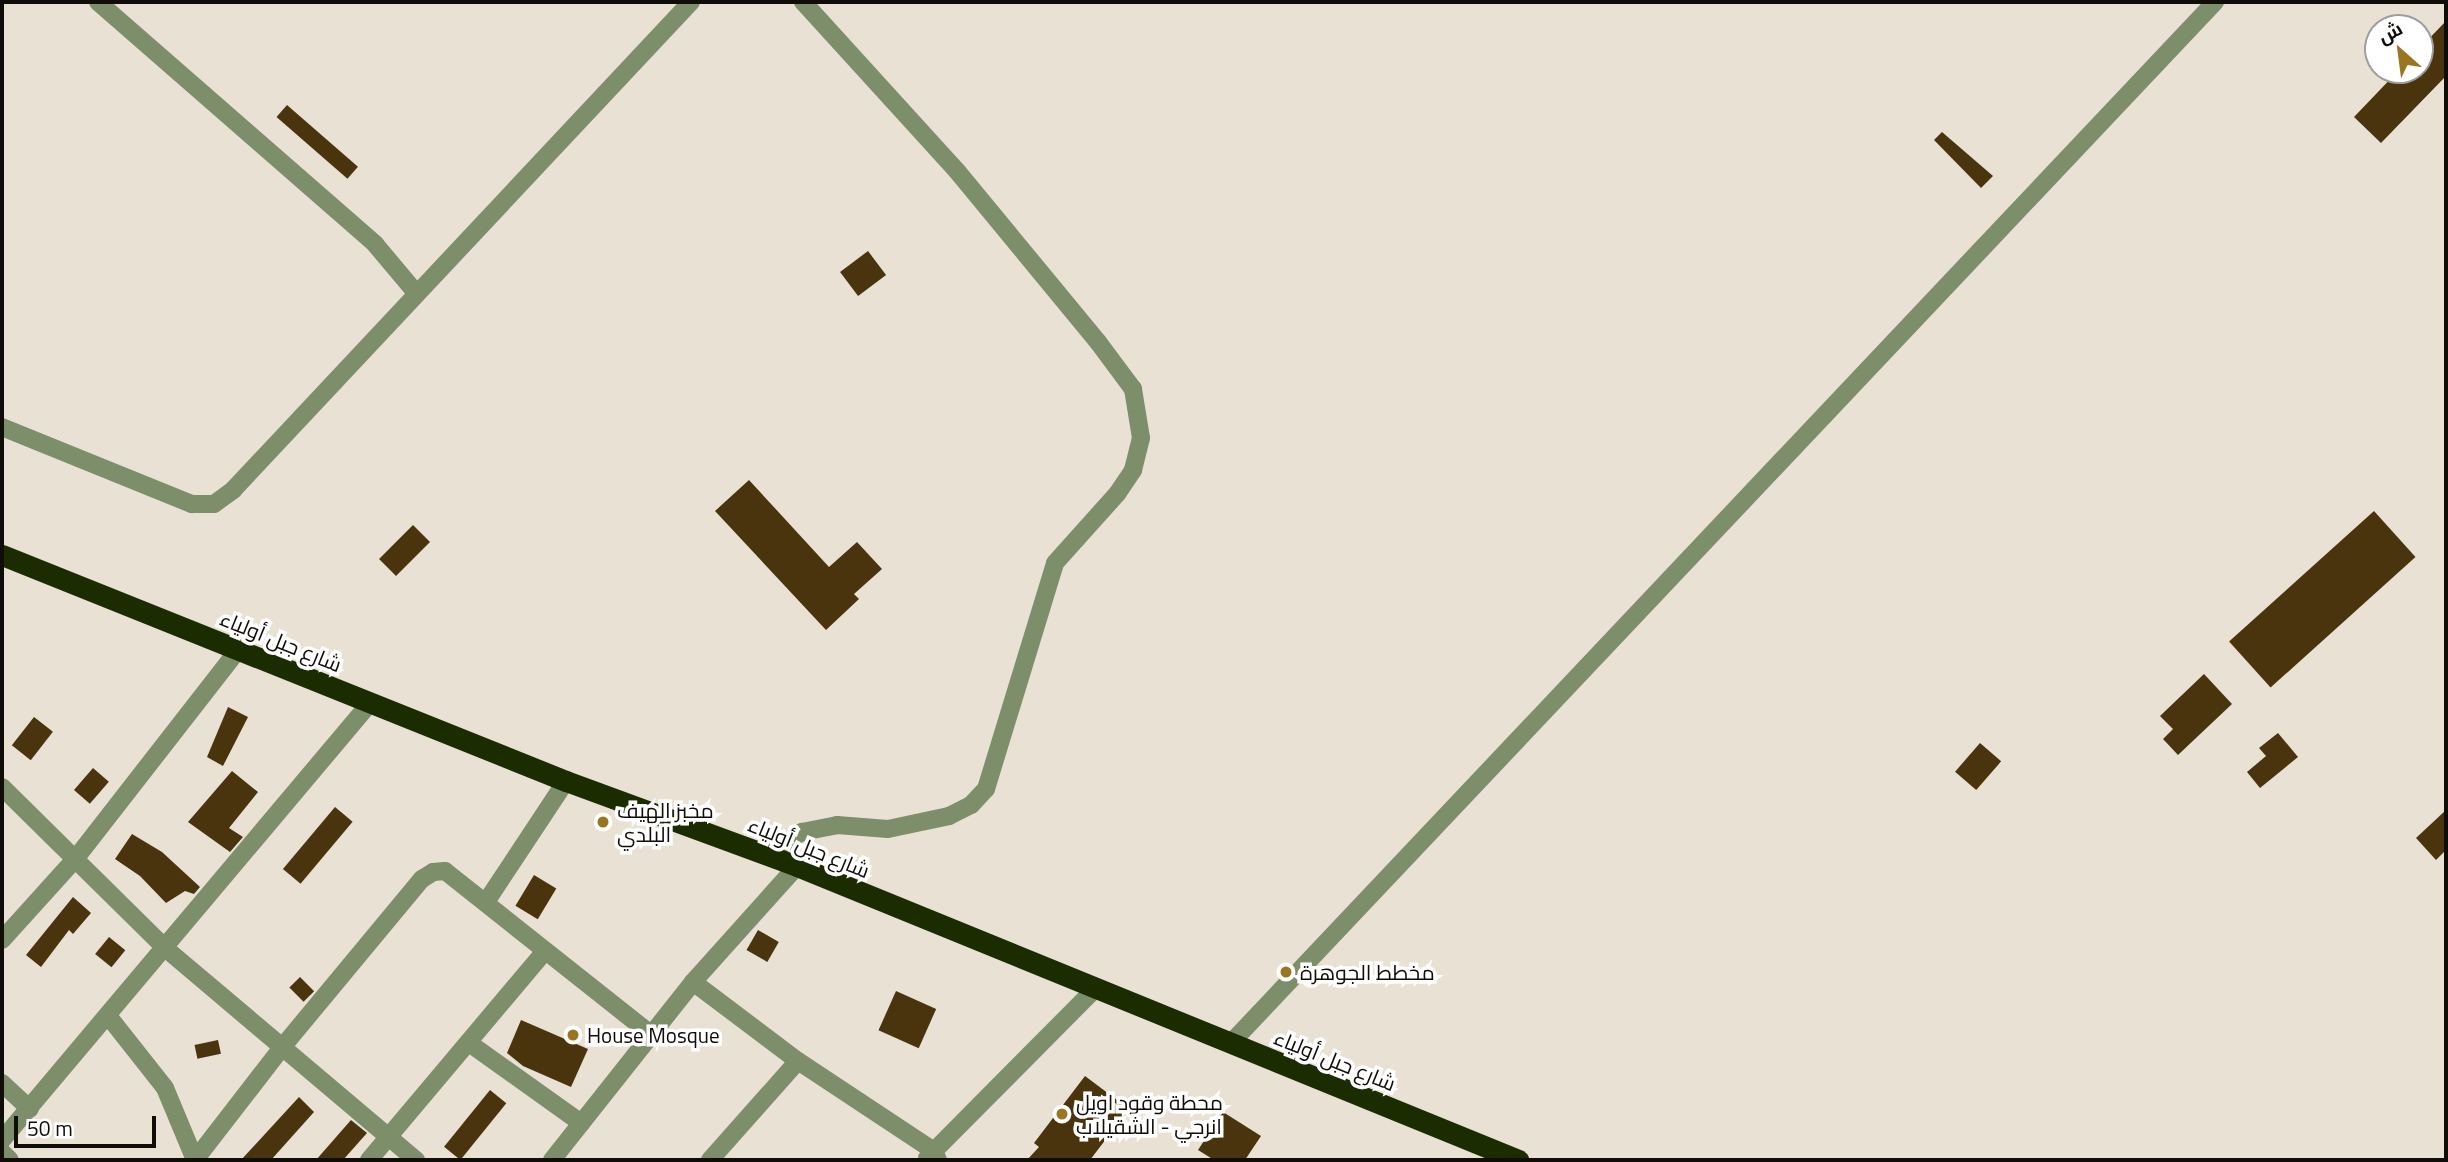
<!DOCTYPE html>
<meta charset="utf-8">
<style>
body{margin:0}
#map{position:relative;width:2448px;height:1162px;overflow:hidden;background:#e9e1d4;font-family:"Titillium Web",Cairo,sans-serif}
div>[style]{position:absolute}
.building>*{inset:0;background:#49340d;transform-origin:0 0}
.street>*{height:18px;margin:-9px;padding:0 9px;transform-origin:9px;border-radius:9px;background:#7d8e6b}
.highway>*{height:21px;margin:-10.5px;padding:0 10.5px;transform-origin:10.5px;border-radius:10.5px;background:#1b2c00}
.dots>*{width:19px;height:19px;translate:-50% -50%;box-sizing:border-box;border:4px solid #fff;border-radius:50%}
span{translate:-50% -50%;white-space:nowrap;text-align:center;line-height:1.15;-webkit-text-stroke:7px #fff;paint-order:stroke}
.street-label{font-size:21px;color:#100d09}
.poi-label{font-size:21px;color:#100d09}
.left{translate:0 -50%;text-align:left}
.frame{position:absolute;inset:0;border:4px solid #100d09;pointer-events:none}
.north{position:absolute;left:2364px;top:14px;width:70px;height:70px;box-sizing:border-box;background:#fff;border:2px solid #9f9e9d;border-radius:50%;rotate:332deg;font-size:19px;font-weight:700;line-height:28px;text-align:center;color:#100d09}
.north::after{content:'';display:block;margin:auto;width:24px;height:32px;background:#9c7522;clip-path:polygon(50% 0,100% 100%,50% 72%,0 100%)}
.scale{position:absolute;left:14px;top:1116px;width:142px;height:32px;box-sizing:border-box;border:4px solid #100d09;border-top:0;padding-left:9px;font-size:21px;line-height:24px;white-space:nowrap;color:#100d09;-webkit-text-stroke:5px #fff;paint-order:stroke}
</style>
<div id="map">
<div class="building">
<i style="clip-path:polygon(2446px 21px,2446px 76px,2381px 143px,2354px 117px,2399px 70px,2420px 70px,2420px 48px)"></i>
<i style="left:287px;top:105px;width:94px;height:16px;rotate:41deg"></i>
<i style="clip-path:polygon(1942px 132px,1993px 176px,1981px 188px,1934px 140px)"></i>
<i style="left:868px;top:251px;width:30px;height:35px;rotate:53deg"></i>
<i style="clip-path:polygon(749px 480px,829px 567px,857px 542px,882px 569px,854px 594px,859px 599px,826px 630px,715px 511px)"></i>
<i style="left:2374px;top:511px;width:62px;height:195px;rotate:48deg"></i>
<i style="left:413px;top:525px;width:24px;height:48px;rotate:45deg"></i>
<i style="clip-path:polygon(2204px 674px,2232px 704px,2178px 755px,2163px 739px,2173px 729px,2160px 716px)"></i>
<i style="clip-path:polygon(228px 707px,248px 717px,223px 766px,207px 757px)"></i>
<i style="left:34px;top:717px;width:24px;height:36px;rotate:38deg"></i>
<i style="clip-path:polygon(2278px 733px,2298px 757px,2260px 788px,2247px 772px,2266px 756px,2259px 748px)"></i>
<i style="left:1980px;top:743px;width:28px;height:38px;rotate:41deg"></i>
<i style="left:93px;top:768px;width:21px;height:29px;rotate:41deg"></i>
<i style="clip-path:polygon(232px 771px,258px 792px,229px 828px,243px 837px,230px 852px,188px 822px)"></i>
<i style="left:335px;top:807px;width:23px;height:81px;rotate:40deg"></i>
<i style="clip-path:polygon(2446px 810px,2446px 850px,2436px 860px,2416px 838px)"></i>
<i style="clip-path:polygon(132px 834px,162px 852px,200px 887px,194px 894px,185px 891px,166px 903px,140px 876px,115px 859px)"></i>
<i style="left:534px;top:875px;width:26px;height:36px;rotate:31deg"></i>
<i style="clip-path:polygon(73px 897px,91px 913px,73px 934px,69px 930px,41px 967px,26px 955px)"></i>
<i style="left:758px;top:930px;width:24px;height:23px;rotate:30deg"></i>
<i style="left:109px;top:937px;width:21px;height:22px;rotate:39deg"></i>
<i style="left:300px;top:977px;width:20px;height:15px;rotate:45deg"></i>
<i style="left:896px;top:991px;width:44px;height:43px;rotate:24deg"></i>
<i style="clip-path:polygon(521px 1020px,588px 1049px,571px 1087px,523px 1066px,507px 1053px)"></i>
<i style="left:218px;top:1040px;width:14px;height:24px;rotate:78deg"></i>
<i style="clip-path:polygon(1085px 1076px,1129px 1109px,1090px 1160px,1027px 1160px,1039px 1147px,1034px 1143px)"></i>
<i style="left:490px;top:1090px;width:21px;height:73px;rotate:39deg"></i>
<i style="clip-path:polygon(299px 1097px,314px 1112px,271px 1160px,241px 1160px)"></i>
<i style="clip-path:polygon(1223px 1112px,1261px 1136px,1245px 1160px,1214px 1160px,1198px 1150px)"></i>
<i style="clip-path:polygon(351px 1120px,367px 1133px,343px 1160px,316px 1160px)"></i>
</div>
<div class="street">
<i style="left:98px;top:2px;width:368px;rotate:41.1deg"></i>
<i style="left:375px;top:244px;width:65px;rotate:50deg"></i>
<i style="left:2px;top:427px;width:205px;rotate:22.1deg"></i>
<i style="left:192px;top:504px;width:22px"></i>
<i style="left:214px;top:504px;width:24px;rotate:-36deg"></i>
<i style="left:233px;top:490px;width:669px;rotate:-46.82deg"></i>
<i style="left:2px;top:787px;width:229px;rotate:44.6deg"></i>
<i style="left:165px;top:948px;width:329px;rotate:40.2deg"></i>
<i style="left:766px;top:855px;width:43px;rotate:-32.6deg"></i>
<i style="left:802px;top:832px;width:36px;rotate:-11deg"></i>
<i style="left:837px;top:825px;width:51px;rotate:4.5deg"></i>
<i style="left:888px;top:829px;width:62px;rotate:-12deg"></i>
<i style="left:949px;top:816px;width:25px;rotate:-27deg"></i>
<i style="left:971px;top:805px;width:22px;rotate:-47deg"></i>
<i style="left:986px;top:789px;width:236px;rotate:-73deg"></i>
<i style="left:1055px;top:563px;width:93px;rotate:-48.1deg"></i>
<i style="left:1117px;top:494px;width:29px;rotate:-56deg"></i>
<i style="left:1133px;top:470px;width:33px;rotate:-76deg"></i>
<i style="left:1141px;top:438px;width:50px;rotate:-99.3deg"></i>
<i style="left:1133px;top:389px;width:59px;rotate:-126.7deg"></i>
<i style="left:1098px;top:342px;width:222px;rotate:-129.5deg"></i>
<i style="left:957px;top:171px;width:229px;rotate:-132.3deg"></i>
<i style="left:486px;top:902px;width:145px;rotate:-56.5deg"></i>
<i style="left:2px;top:940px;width:110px;rotate:-47.9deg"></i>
<i style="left:76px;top:858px;width:264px;rotate:-52.1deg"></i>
<i style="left:693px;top:982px;width:131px;rotate:37deg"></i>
<i style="left:798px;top:1061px;width:163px;rotate:33.5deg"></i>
<i style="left:934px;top:1151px;width:10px;rotate:66deg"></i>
<i style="left:109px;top:1017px;width:90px;rotate:51.7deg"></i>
<i style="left:165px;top:1088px;width:78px;rotate:67.4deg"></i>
<i style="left:469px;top:1043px;width:138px;rotate:35.5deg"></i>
<i style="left:1230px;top:1044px;width:1434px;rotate:-46.61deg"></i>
<i style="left:2px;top:1083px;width:38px;rotate:43deg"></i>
<i style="left:2px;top:1140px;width:571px;rotate:-49.9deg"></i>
<i style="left:2px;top:1152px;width:11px;rotate:45deg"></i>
<i style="left:927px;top:1158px;width:238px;rotate:-45.2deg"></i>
<i style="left:195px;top:1160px;width:145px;rotate:-52.3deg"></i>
<i style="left:284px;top:1045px;width:216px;rotate:-50.3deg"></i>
<i style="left:422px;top:879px;width:13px;rotate:-32deg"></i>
<i style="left:433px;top:872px;width:12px;rotate:-5deg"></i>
<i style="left:445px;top:871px;width:263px;rotate:38.4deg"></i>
<i style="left:369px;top:1160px;width:273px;rotate:-49.9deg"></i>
<i style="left:552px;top:1160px;width:227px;rotate:-51.6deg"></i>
<i style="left:693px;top:982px;width:156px;rotate:-48.1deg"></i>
<i style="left:710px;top:1160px;width:132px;rotate:-48.4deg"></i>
</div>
<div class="highway">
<i style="left:2px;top:555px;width:608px;rotate:21.84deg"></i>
<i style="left:566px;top:781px;width:246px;rotate:20.2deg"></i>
<i style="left:797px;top:866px;width:779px;rotate:22.18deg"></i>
</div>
<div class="dots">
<i style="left:603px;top:822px;background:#9c7522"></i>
<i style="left:1286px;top:972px;background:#9c7522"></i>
<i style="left:573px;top:1035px;background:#9c7522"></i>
<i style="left:1062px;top:1114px;background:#9c7522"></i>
</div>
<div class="street-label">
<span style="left:281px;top:641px;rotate:22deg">شارع جبل أولياء</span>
<span style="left:809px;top:847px;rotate:22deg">شارع جبل أولياء</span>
<span style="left:1335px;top:1060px;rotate:22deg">شارع جبل أولياء</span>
</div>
<div class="poi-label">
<span class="left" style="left:617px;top:822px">مخبز الهيف<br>البلدي</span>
<span class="left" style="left:1300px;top:972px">مخطط الجوهرة</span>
<span class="left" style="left:587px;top:1035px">House Mosque</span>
<span class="left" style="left:1076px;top:1114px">محطة وقود اويل<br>انرجي - الشقيلاب</span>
</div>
<div class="frame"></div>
<div class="north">ش</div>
<div class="scale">50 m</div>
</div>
